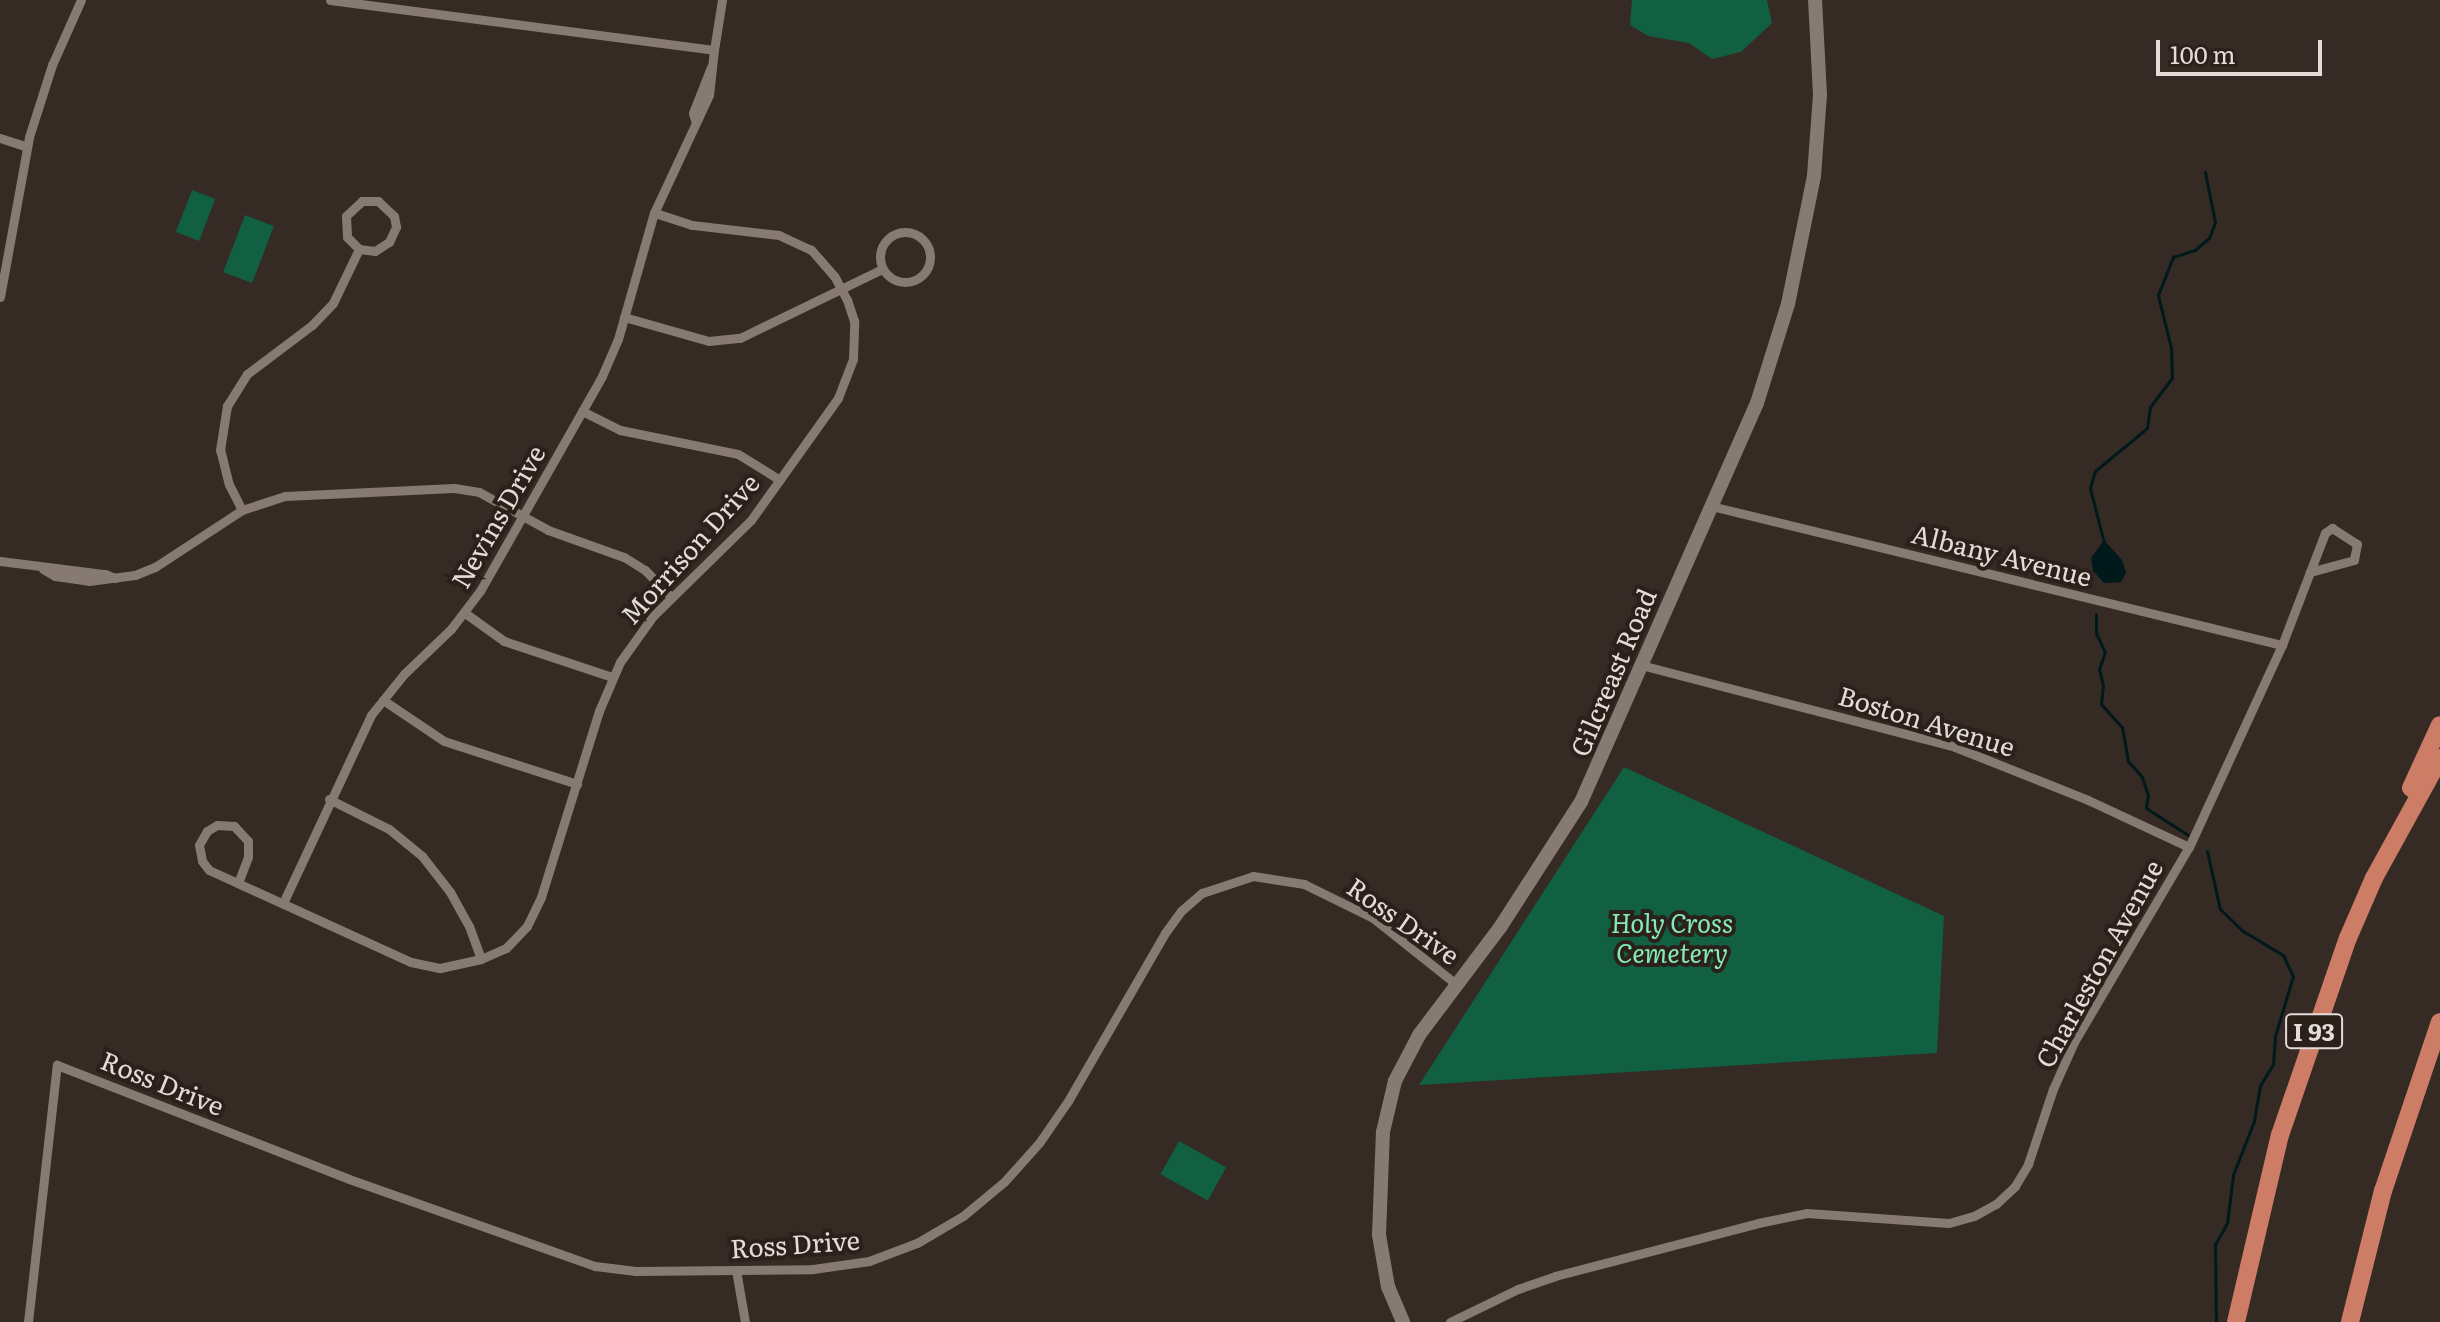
<!DOCTYPE html>
<style>
body{margin:0}
#map{position:relative;width:2440px;height:1322px;overflow:hidden;background:#352a24;font-family:Literata,serif}
div>[style]{position:absolute}
.green>*{inset:0;background:#106041;transform-origin:0 0}
.water>*{inset:0;background:#00191b}
.stream>*{height:3px;margin:-1.5px;padding:0 1.5px;transform-origin:1.5px;border-radius:1.5px;background:#00191b}
.street>*{height:9px;margin:-4.5px;padding:0 4.5px;transform-origin:4.5px;border-radius:4.5px;background:#877a72}
.street>.ring{margin:-4.5px;padding:0;box-sizing:content-box;background:none;border:9px solid #877a72;border-radius:50%}
.secondary>*{height:14px;margin:-7px;padding:0 7px;transform-origin:7px;border-radius:7px;background:#877a72}
.highway>*{height:18px;margin:-9px;padding:0 9px;transform-origin:9px;border-radius:9px;background:#cd7d66}
span{translate:-50% -50%;white-space:nowrap;text-align:center;line-height:1.15;-webkit-text-stroke:8px #2b201a;paint-order:stroke}
.shield-label span{padding:2px 6px;background:#2b201a;border:2px solid;border-radius:6px;-webkit-text-stroke-width:0}
.shield-label{font-size:24px;color:#e3dcd8;font-weight:700}
.street-label{font-size:26px;color:#e3dcd8}
.park-label{font-size:26px;color:#83eab8;font-style:italic}
.scale{position:absolute;left:2156px;top:40px;width:166px;height:36px;box-sizing:border-box;border:4px solid #e3dcd8;border-top:0;padding-left:10px;font-size:24px;line-height:28px;white-space:nowrap;color:#e3dcd8;-webkit-text-stroke:6px #2b201a;paint-order:stroke}
</style>
<div id="map">
<div class="green">
<i style="clip-path:polygon(1632px 0,1767px 0,1772px 23px,1741px 52px,1712px 59px,1689px 43px,1648px 36px,1630px 25px)"></i>
<i style="left:192px;top:190px;width:25px;height:45px;rotate:21deg"></i>
<i style="left:245px;top:215px;width:31px;height:61px;rotate:21deg"></i>
<i style="clip-path:polygon(1624px 767px,1944px 916px,1937px 1053px,1419px 1085px)"></i>
<i style="left:1179px;top:1141px;width:54px;height:38px;rotate:29deg"></i>
</div>
<div class="water">
<i style="clip-path:polygon(2104px 540px,2122px 560px,2126px 573px,2121px 582px,2104px 583px,2093px 571px,2091px 558px)"></i>
</div>
<div class="stream">
<i style="left:2104px;top:543px;width:57px;rotate:-104.3deg"></i>
<i style="left:2090px;top:488px;width:18px;rotate:-74deg"></i>
<i style="left:2095px;top:471px;width:67px;rotate:-39.6deg"></i>
<i style="left:2147px;top:428px;width:21px;rotate:-82deg"></i>
<i style="left:2150px;top:407px;width:36px;rotate:-53deg"></i>
<i style="left:2172px;top:378px;width:30px;rotate:-92deg"></i>
<i style="left:2171px;top:348px;width:55px;rotate:-103.8deg"></i>
<i style="left:2158px;top:295px;width:41px;rotate:-68.5deg"></i>
<i style="left:2173px;top:257px;width:23px;rotate:-18deg"></i>
<i style="left:2195px;top:250px;width:18px;rotate:-41deg"></i>
<i style="left:2209px;top:238px;width:17px;rotate:-69deg"></i>
<i style="left:2215px;top:222px;width:51px;rotate:-101.3deg"></i>
<i style="left:2096px;top:614px;width:19px;rotate:90deg"></i>
<i style="left:2096px;top:633px;width:21px;rotate:65deg"></i>
<i style="left:2105px;top:652px;width:18px;rotate:109deg"></i>
<i style="left:2099px;top:669px;width:16px;rotate:76deg"></i>
<i style="left:2103px;top:685px;width:19px;rotate:96deg"></i>
<i style="left:2101px;top:704px;width:31px;rotate:48deg"></i>
<i style="left:2122px;top:727px;width:35px;rotate:80deg"></i>
<i style="left:2128px;top:761px;width:21px;rotate:49deg"></i>
<i style="left:2142px;top:777px;width:19px;rotate:72deg"></i>
<i style="left:2148px;top:795px;width:13px;rotate:99deg"></i>
<i style="left:2146px;top:808px;width:50px;rotate:32.7deg"></i>
<i style="left:2207px;top:851px;width:59px;rotate:77.4deg"></i>
<i style="left:2220px;top:909px;width:32px;rotate:44deg"></i>
<i style="left:2243px;top:931px;width:47px;rotate:31deg"></i>
<i style="left:2283px;top:955px;width:23px;rotate:65deg"></i>
<i style="left:2293px;top:976px;width:63px;rotate:106.7deg"></i>
<i style="left:2275px;top:1036px;width:28px;rotate:94deg"></i>
<i style="left:2273px;top:1064px;width:26px;rotate:121deg"></i>
<i style="left:2260px;top:1086px;width:36px;rotate:100deg"></i>
<i style="left:2254px;top:1121px;width:58px;rotate:111.3deg"></i>
<i style="left:2233px;top:1175px;width:48px;rotate:97.1deg"></i>
<i style="left:2227px;top:1223px;width:25px;rotate:119deg"></i>
<i style="left:2215px;top:1245px;width:77px;rotate:89.3deg"></i>
</div>
<div class="street">
<i style="left:330px;top:0;width:387px;rotate:7.4deg"></i>
<i style="left:714px;top:50px;width:51px;rotate:-80.9deg"></i>
<i style="left:695px;top:120px;width:7px;rotate:-106deg"></i>
<i style="left:693px;top:113px;width:49px;rotate:-68.6deg"></i>
<i style="left:0;top:138px;width:28px;rotate:18deg"></i>
<i class="ring" style="left:880px;top:232px;width:41px;height:41px"></i>
<i style="left:0;top:297px;width:163px;rotate:-79.7deg"></i>
<i style="left:29px;top:137px;width:76px;rotate:-72.3deg"></i>
<i style="left:52px;top:65px;width:71px;rotate:-66deg"></i>
<i style="left:624px;top:317px;width:88px;rotate:15.8deg"></i>
<i style="left:709px;top:341px;width:31px;rotate:-6deg"></i>
<i style="left:740px;top:338px;width:158px;rotate:-25.9deg"></i>
<i style="left:582px;top:411px;width:42px;rotate:26.6deg"></i>
<i style="left:620px;top:430px;width:120px;rotate:11.5deg"></i>
<i style="left:738px;top:454px;width:49px;rotate:31.8deg"></i>
<i style="left:1711px;top:506px;width:588px;rotate:13.68deg"></i>
<i style="left:242px;top:510px;width:28px;rotate:-117deg"></i>
<i style="left:229px;top:485px;width:36px;rotate:-104deg"></i>
<i style="left:220px;top:450px;width:45px;rotate:-81deg"></i>
<i style="left:227px;top:406px;width:38px;rotate:-58deg"></i>
<i style="left:247px;top:374px;width:81px;rotate:-37deg"></i>
<i style="left:312px;top:325px;width:30px;rotate:-46deg"></i>
<i style="left:333px;top:303px;width:60px;rotate:-64.3deg"></i>
<i style="left:359px;top:249px;width:16px;rotate:7deg"></i>
<i style="left:375px;top:251px;width:17px;rotate:-33deg"></i>
<i style="left:389px;top:242px;width:17px;rotate:-65deg"></i>
<i style="left:396px;top:227px;width:11px;rotate:-100deg"></i>
<i style="left:394px;top:216px;width:22px;rotate:-137deg"></i>
<i style="left:378px;top:201px;width:16px;rotate:180deg"></i>
<i style="left:362px;top:201px;width:22px;rotate:137deg"></i>
<i style="left:346px;top:216px;width:21px;rotate:87deg"></i>
<i style="left:347px;top:237px;width:17px;rotate:45deg"></i>
<i style="left:0;top:561px;width:106px;rotate:7.1deg"></i>
<i style="left:105px;top:574px;width:11px;rotate:22deg"></i>
<i style="left:43px;top:569px;width:14px;rotate:30deg"></i>
<i style="left:55px;top:576px;width:34px;rotate:8deg"></i>
<i style="left:89px;top:581px;width:46px;rotate:-7.4deg"></i>
<i style="left:135px;top:575px;width:22px;rotate:-22deg"></i>
<i style="left:155px;top:567px;width:104px;rotate:-33.2deg"></i>
<i style="left:242px;top:510px;width:45px;rotate:-18deg"></i>
<i style="left:285px;top:496px;width:169px;rotate:-2.7deg"></i>
<i style="left:454px;top:488px;width:25px;rotate:9deg"></i>
<i style="left:479px;top:492px;width:79px;rotate:28.8deg"></i>
<i style="left:548px;top:530px;width:81px;rotate:19.6deg"></i>
<i style="left:624px;top:557px;width:25px;rotate:32deg"></i>
<i style="left:645px;top:570px;width:37px;rotate:46deg"></i>
<i style="left:465px;top:613px;width:48px;rotate:35.7deg"></i>
<i style="left:504px;top:641px;width:114px;rotate:18.4deg"></i>
<i style="left:1641px;top:665px;width:325px;rotate:14.6deg"></i>
<i style="left:1955px;top:747px;width:143px;rotate:21.7deg"></i>
<i style="left:2088px;top:800px;width:111px;rotate:25deg"></i>
<i style="left:383px;top:700px;width:73px;rotate:33.9deg"></i>
<i style="left:444px;top:741px;width:140px;rotate:17.9deg"></i>
<i style="left:329px;top:799px;width:67px;rotate:26.6deg"></i>
<i style="left:389px;top:829px;width:43px;rotate:39.3deg"></i>
<i style="left:422px;top:856px;width:46px;rotate:52.1deg"></i>
<i style="left:450px;top:892px;width:39px;rotate:61deg"></i>
<i style="left:469px;top:926px;width:35px;rotate:70deg"></i>
<i style="left:238px;top:883px;width:28px;rotate:-69deg"></i>
<i style="left:248px;top:857px;width:16px;rotate:-90deg"></i>
<i style="left:248px;top:841px;width:21px;rotate:-133deg"></i>
<i style="left:234px;top:826px;width:17px;rotate:-177deg"></i>
<i style="left:217px;top:825px;width:12px;rotate:149deg"></i>
<i style="left:207px;top:831px;width:16px;rotate:120deg"></i>
<i style="left:199px;top:845px;width:16px;rotate:79deg"></i>
<i style="left:202px;top:861px;width:11px;rotate:52deg"></i>
<i style="left:209px;top:870px;width:222px;rotate:24.5deg"></i>
<i style="left:411px;top:962px;width:30px;rotate:12deg"></i>
<i style="left:440px;top:968px;width:42px;rotate:-12.4deg"></i>
<i style="left:481px;top:959px;width:27px;rotate:-24deg"></i>
<i style="left:506px;top:948px;width:30px;rotate:-46deg"></i>
<i style="left:527px;top:926px;width:32px;rotate:-64deg"></i>
<i style="left:541px;top:897px;width:195px;rotate:-72.7deg"></i>
<i style="left:599px;top:711px;width:53px;rotate:-66.8deg"></i>
<i style="left:620px;top:662px;width:57px;rotate:-54.3deg"></i>
<i style="left:653px;top:616px;width:137px;rotate:-44.4deg"></i>
<i style="left:751px;top:520px;width:150px;rotate:-54.5deg"></i>
<i style="left:838px;top:398px;width:42px;rotate:-69deg"></i>
<i style="left:853px;top:359px;width:38px;rotate:-88deg"></i>
<i style="left:854px;top:321px;width:22px;rotate:-108deg"></i>
<i style="left:847px;top:300px;width:27px;rotate:-118deg"></i>
<i style="left:834px;top:276px;width:35px;rotate:-131deg"></i>
<i style="left:811px;top:250px;width:35px;rotate:-155deg"></i>
<i style="left:779px;top:235px;width:88px;rotate:-173.4deg"></i>
<i style="left:692px;top:225px;width:40px;rotate:-162deg"></i>
<i style="left:283px;top:903px;width:208px;rotate:-64.9deg"></i>
<i style="left:371px;top:715px;width:53px;rotate:-51.2deg"></i>
<i style="left:404px;top:674px;width:65px;rotate:-43.8deg"></i>
<i style="left:451px;top:629px;width:48px;rotate:-52.7deg"></i>
<i style="left:480px;top:591px;width:247px;rotate:-60.4deg"></i>
<i style="left:602px;top:376px;width:40px;rotate:-66.6deg"></i>
<i style="left:618px;top:339px;width:131px;rotate:-74.1deg"></i>
<i style="left:654px;top:213px;width:130px;rotate:-65deg"></i>
<i style="left:709px;top:95px;width:45px;rotate:-83.7deg"></i>
<i style="left:736px;top:1270px;width:53px;rotate:80.2deg"></i>
<i style="left:28px;top:1322px;width:259px;rotate:-83.6deg"></i>
<i style="left:57px;top:1065px;width:313px;rotate:21.3deg"></i>
<i style="left:349px;top:1179px;width:261px;rotate:19.5deg"></i>
<i style="left:595px;top:1266px;width:41px;rotate:7deg"></i>
<i style="left:636px;top:1271px;width:177px;rotate:-0.6deg"></i>
<i style="left:813px;top:1269px;width:57px;rotate:-8.1deg"></i>
<i style="left:869px;top:1261px;width:51px;rotate:-20.6deg"></i>
<i style="left:917px;top:1243px;width:53px;rotate:-30.4deg"></i>
<i style="left:963px;top:1216px;width:53px;rotate:-39.7deg"></i>
<i style="left:1004px;top:1182px;width:52px;rotate:-48.1deg"></i>
<i style="left:1039px;top:1143px;width:51px;rotate:-55.4deg"></i>
<i style="left:1068px;top:1101px;width:194px;rotate:-60deg"></i>
<i style="left:1165px;top:933px;width:27px;rotate:-54deg"></i>
<i style="left:1181px;top:911px;width:28px;rotate:-41deg"></i>
<i style="left:1202px;top:893px;width:54px;rotate:-18.4deg"></i>
<i style="left:1253px;top:876px;width:52px;rotate:8.9deg"></i>
<i style="left:1304px;top:884px;width:77px;rotate:26.2deg"></i>
<i style="left:1373px;top:918px;width:106px;rotate:38.5deg"></i>
<i style="left:1450px;top:1322px;width:76px;rotate:-25.9deg"></i>
<i style="left:1518px;top:1289px;width:39px;rotate:-19deg"></i>
<i style="left:1555px;top:1276px;width:210px;rotate:-14.6deg"></i>
<i style="left:1758px;top:1223px;width:50px;rotate:-11.5deg"></i>
<i style="left:1807px;top:1213px;width:142px;rotate:4deg"></i>
<i style="left:1949px;top:1223px;width:26px;rotate:-16deg"></i>
<i style="left:1974px;top:1216px;width:25px;rotate:-29deg"></i>
<i style="left:1996px;top:1204px;width:26px;rotate:-43deg"></i>
<i style="left:2015px;top:1186px;width:26px;rotate:-59deg"></i>
<i style="left:2028px;top:1164px;width:79px;rotate:-71.6deg"></i>
<i style="left:2053px;top:1089px;width:51px;rotate:-65.9deg"></i>
<i style="left:2074px;top:1042px;width:226px;rotate:-59.5deg"></i>
<i style="left:2189px;top:847px;width:222px;rotate:-65.3deg"></i>
<i style="left:2282px;top:645px;width:120px;rotate:-69deg"></i>
<i style="left:2325px;top:533px;width:9px;rotate:-36deg"></i>
<i style="left:2332px;top:528px;width:30px;rotate:33deg"></i>
<i style="left:2357px;top:544px;width:16px;rotate:101deg"></i>
<i style="left:2354px;top:560px;width:46px;rotate:164.7deg"></i>
</div>
<div class="secondary">
<i style="left:1403px;top:1322px;width:38px;rotate:-113deg"></i>
<i style="left:1388px;top:1287px;width:53px;rotate:-99.8deg"></i>
<i style="left:1379px;top:1235px;width:103px;rotate:-87.8deg"></i>
<i style="left:1383px;top:1132px;width:52px;rotate:-76.8deg"></i>
<i style="left:1395px;top:1081px;width:52px;rotate:-62.4deg"></i>
<i style="left:1419px;top:1035px;width:136px;rotate:-53deg"></i>
<i style="left:1501px;top:926px;width:148px;rotate:-57.2deg"></i>
<i style="left:1581px;top:802px;width:436px;rotate:-66.2deg"></i>
<i style="left:1757px;top:403px;width:104px;rotate:-72.6deg"></i>
<i style="left:1788px;top:304px;width:131px;rotate:-78.5deg"></i>
<i style="left:1814px;top:176px;width:81px;rotate:-85.8deg"></i>
<i style="left:1820px;top:95px;width:95px;rotate:-93deg"></i>
</div>
<div class="highway">
<i style="left:2411px;top:788px;width:69px;rotate:-65.3deg"></i>
<i style="left:2236px;top:1322px;width:192px;rotate:-76.8deg"></i>
<i style="left:2280px;top:1135px;width:208px;rotate:-71deg"></i>
<i style="left:2348px;top:938px;width:65px;rotate:-66.6deg"></i>
<i style="left:2374px;top:878px;width:137px;rotate:-61.2deg"></i>
<i style="left:2350px;top:1322px;width:135px;rotate:-75.9deg"></i>
<i style="left:2383px;top:1191px;width:178px;rotate:-71.4deg"></i>
</div>
<div class="shield-label">
<span style="left:2314px;top:1031px">I 93</span>
</div>
<div class="street-label">
<span style="left:497px;top:516px;rotate:-60deg">Nevins Drive</span>
<span style="left:689px;top:548px;rotate:-48deg">Morrison Drive</span>
<span style="left:2002px;top:554px;rotate:14deg">Albany Avenue</span>
<span style="left:1612px;top:672px;rotate:-67deg">Gilcreast Road</span>
<span style="left:1927px;top:720px;rotate:17deg">Boston Avenue</span>
<span style="left:1404px;top:920px;rotate:35deg">Ross Drive</span>
<span style="left:2098px;top:963px;rotate:-61deg">Charleston Avenue</span>
<span style="left:163px;top:1082px;rotate:22deg">Ross Drive</span>
<span style="left:795px;top:1243px;rotate:-4deg">Ross Drive</span>
</div>
<div class="park-label">
<span style="left:1672px;top:937px">Holy Cross<br>Cemetery</span>
</div>
<div class="scale">100 m</div>
</div>
